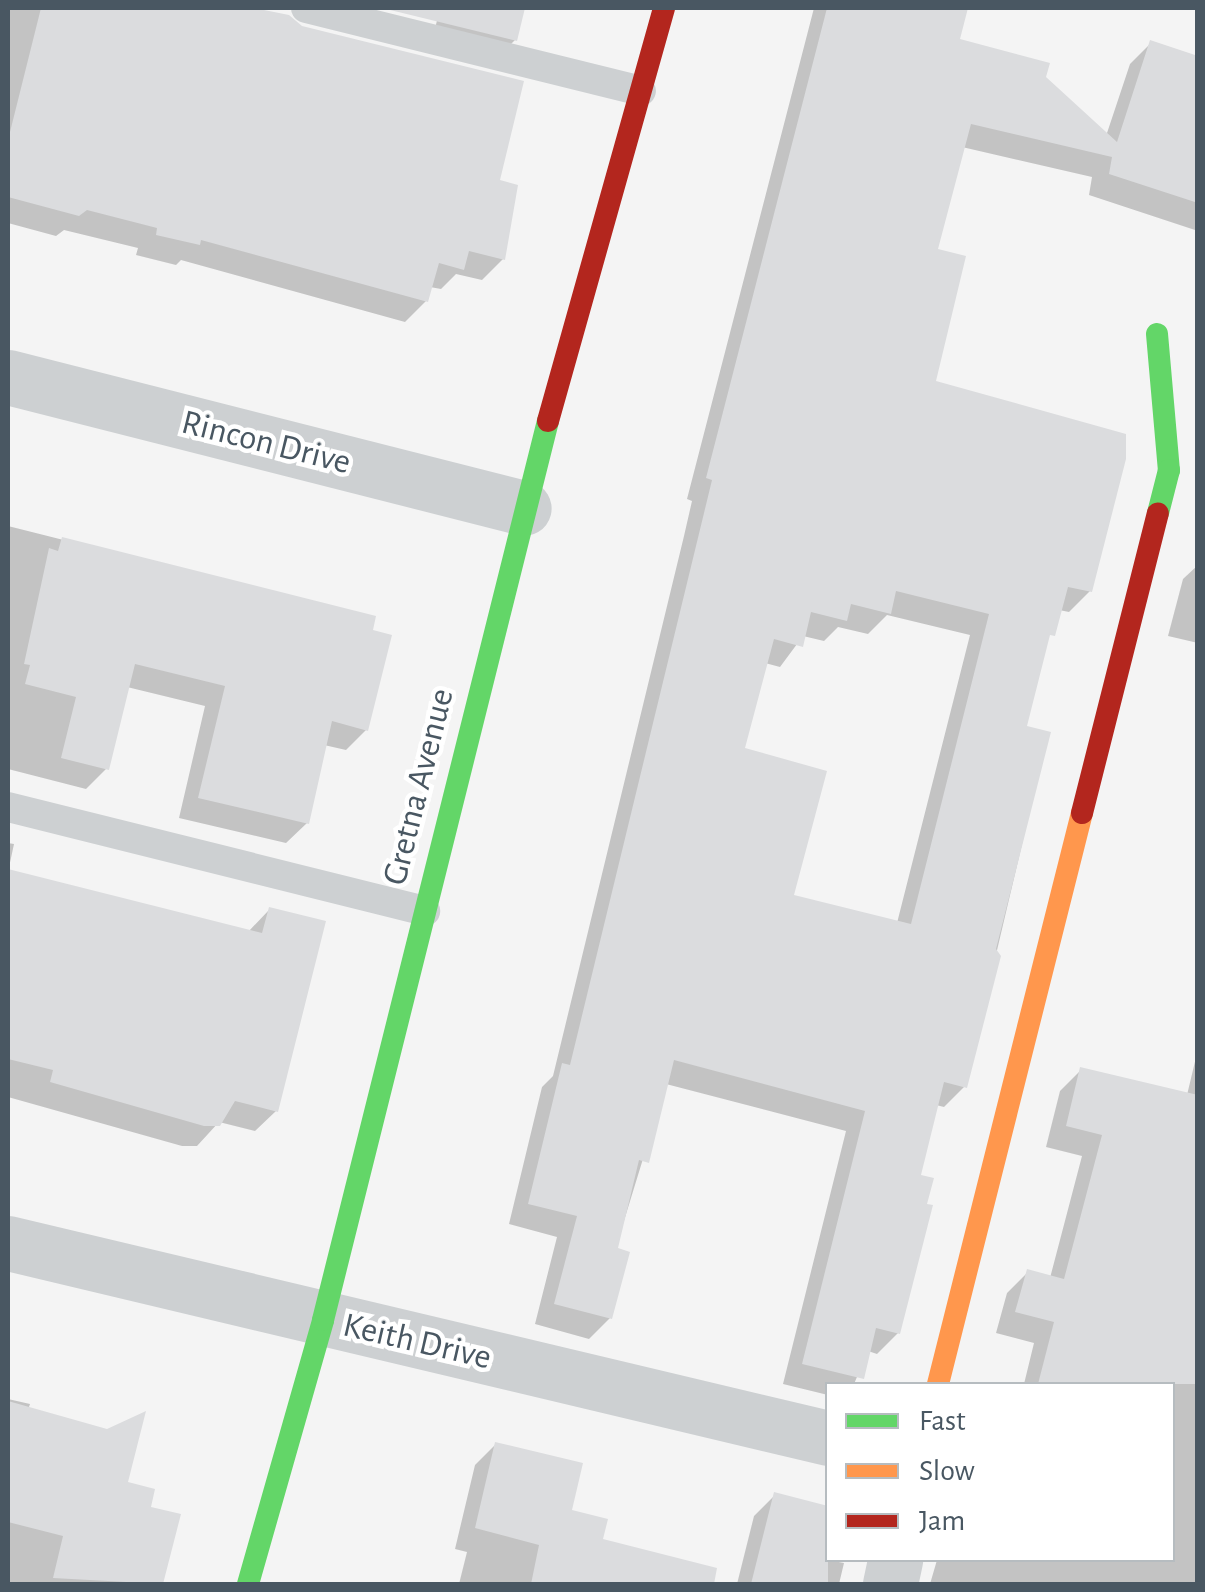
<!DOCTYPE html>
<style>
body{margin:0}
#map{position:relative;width:1205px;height:1592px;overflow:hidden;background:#f4f4f4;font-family:"Alegreya Sans",sans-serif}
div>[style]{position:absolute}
.shadow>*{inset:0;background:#0003}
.building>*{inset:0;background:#dbdcde}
.lane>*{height:30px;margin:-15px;padding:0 15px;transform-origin:15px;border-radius:15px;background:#cdd0d2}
.street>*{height:55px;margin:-27.5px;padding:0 27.5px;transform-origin:27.5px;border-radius:27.5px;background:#cdd0d2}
.fast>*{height:22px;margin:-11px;padding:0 11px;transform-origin:11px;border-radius:11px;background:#63d668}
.slow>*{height:22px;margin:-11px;padding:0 11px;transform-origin:11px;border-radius:11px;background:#ff974d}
.jam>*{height:22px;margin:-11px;padding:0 11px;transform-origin:11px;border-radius:11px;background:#b3261e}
span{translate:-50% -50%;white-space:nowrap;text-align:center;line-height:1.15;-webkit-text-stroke:9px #fff;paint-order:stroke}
.street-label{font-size:35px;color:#495762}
.frame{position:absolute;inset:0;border:10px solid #495762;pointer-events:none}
.legend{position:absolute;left:825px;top:1382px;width:350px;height:180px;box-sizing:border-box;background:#fff;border:2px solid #b6bcc0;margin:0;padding:12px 18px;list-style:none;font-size:30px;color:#495762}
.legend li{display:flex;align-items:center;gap:20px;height:50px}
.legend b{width:50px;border:2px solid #b6bcc0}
</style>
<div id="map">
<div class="shadow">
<i style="clip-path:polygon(8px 8px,203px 8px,521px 83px,497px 182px,503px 259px,482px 280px,456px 274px,441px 289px,430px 287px,426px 301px,405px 322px,181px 260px,176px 265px,136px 255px,138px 248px,64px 230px,56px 236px,8px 223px)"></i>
<i style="clip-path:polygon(440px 8px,522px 8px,515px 40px,494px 61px,431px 45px)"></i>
<i style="clip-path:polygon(evenodd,814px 8px,965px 8px,957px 41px,1043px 78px,1106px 136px,1130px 64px,1151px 43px,1198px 58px,1198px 231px,1089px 195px,1092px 177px,962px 147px,935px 250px,933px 383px,1090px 591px,1069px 612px,1059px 610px,1045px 643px,1024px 728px,1048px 734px,965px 1086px,944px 1107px,936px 1105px,918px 1177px,898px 1333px,877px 1354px,868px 1351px,854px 1384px,828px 1384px,828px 1395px,783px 1384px,846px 1131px,666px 1084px,615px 1250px,610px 1318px,589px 1339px,535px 1324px,557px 1237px,509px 1224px,542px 1087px,553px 1076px,684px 536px,692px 501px,687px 499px,814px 8px,887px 615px,970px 635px,897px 923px,791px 897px,742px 750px,765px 663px,780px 667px,803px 636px,824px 641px,838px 627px,868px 634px,887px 615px)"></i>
<i style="clip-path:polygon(8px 526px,373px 618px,366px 730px,346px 750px,324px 745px,307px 823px,286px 843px,179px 818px,205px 706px,127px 687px,106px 769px,86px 789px,8px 769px)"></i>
<i style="clip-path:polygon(1198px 565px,1198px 643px,1168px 636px,1183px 579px)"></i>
<i style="clip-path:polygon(8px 843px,14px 844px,8px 872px)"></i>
<i style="clip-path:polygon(8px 872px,248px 932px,269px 910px,276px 1111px,255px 1131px,219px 1122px,197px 1146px,182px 1146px,8px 1097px)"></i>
<i style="clip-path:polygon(1198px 1049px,1195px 1584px,930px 1584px,937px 1560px,1172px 1560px,1172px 1384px,1024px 1384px,1034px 1343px,996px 1333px,1007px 1293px,1028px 1272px,1050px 1278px,1082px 1156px,1046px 1147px,1060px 1091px,1081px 1070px,1187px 1095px)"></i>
<i style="clip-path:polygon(8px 1399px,30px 1404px,28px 1410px,148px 1509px,159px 1584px,8px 1584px)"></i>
<i style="clip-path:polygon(496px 1444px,600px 1541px,660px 1560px,654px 1584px,459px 1584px,467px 1552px,455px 1549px,475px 1465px)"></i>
<i style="clip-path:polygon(775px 1495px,828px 1560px,844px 1563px,839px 1584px,737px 1584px,754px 1516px)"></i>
</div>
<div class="building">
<i style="clip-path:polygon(41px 8px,254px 8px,289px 15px,302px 26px,524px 81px,500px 180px,518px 185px,505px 260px,469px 251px,464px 270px,439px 263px,428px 302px,201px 240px,200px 245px,156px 235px,157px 228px,87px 210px,79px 216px,8px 197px,8px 140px)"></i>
<i style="clip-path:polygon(382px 8px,525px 8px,517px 41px)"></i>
<i style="clip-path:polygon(evenodd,827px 8px,968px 8px,960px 39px,1050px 63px,1046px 77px,1117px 142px,1150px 40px,1198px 56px,1198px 203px,1109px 174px,1112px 157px,971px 124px,938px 249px,966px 256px,936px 381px,1126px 434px,1126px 459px,1092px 592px,1068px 587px,1055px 636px,1050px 635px,1027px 726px,1051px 732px,996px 949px,1001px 956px,967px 1088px,944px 1082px,921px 1175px,934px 1178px,927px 1204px,933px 1205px,900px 1334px,876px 1328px,864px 1379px,802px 1364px,865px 1111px,674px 1060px,649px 1163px,639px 1160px,618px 1248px,630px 1252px,612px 1319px,554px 1304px,577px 1216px,528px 1204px,562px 1063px,570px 1065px,704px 513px,712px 480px,706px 478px,827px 8px,896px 591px,989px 614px,911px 924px,794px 895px,827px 771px,745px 748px,774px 639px,803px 647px,811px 612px,847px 621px,851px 604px,891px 614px,896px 591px)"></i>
<i style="clip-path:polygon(62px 537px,376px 616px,373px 630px,392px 635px,368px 731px,332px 721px,309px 824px,198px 798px,225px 686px,135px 664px,109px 770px,61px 758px,76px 697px,25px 684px,30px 665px,24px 664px,49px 548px,58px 551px)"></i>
<i style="clip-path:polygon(8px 869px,262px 933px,269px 907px,326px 921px,278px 1112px,235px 1101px,220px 1126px,204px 1126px,50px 1082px,53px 1070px,8px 1059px)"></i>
<i style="clip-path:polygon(1080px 1067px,1198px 1095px,1198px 1384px,1038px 1384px,1054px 1322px,1015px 1312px,1027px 1269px,1064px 1279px,1102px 1135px,1066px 1126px)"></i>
<i style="clip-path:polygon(8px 1401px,107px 1429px,146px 1411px,128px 1482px,155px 1489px,151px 1507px,181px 1514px,163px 1584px,53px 1578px,63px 1536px,8px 1522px)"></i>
<i style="clip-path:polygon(495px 1442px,583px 1463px,572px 1510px,608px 1519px,603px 1539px,717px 1568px,714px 1584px,531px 1584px,539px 1545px,475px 1528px)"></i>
<i style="clip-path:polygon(774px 1492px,828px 1506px,828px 1584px,751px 1584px)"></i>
</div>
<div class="lane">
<i style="left:306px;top:8px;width:345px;rotate:13.9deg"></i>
<i style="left:8px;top:807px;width:430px;rotate:14deg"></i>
</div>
<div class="street">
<i style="left:8px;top:377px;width:532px;rotate:14.25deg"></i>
<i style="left:8px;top:1243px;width:843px;rotate:13.38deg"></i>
<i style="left:890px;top:1584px;width:25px;rotate:-78deg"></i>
</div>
<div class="fast">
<i style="left:1157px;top:334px;width:137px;rotate:85deg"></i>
<i style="left:1169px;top:470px;width:44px;rotate:104.3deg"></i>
<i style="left:248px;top:1584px;width:274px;rotate:-74.1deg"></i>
<i style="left:323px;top:1320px;width:927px;rotate:-75.95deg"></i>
</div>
<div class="slow">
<i style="left:938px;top:1384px;width:589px;rotate:-75.85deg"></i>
</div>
<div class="jam">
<i style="left:548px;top:421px;width:429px;rotate:-74.3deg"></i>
<i style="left:1082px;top:813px;width:309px;rotate:-75.8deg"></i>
</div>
<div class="street-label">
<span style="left:266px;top:443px;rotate:14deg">Rincon Drive</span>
<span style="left:419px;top:787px;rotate:-76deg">Gretna Avenue</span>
<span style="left:417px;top:1342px;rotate:13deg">Keith Drive</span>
</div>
<div class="frame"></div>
<ul class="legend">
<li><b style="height:12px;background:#63d668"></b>Fast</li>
<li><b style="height:12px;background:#ff974d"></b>Slow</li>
<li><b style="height:12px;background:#b3261e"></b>Jam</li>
</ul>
</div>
